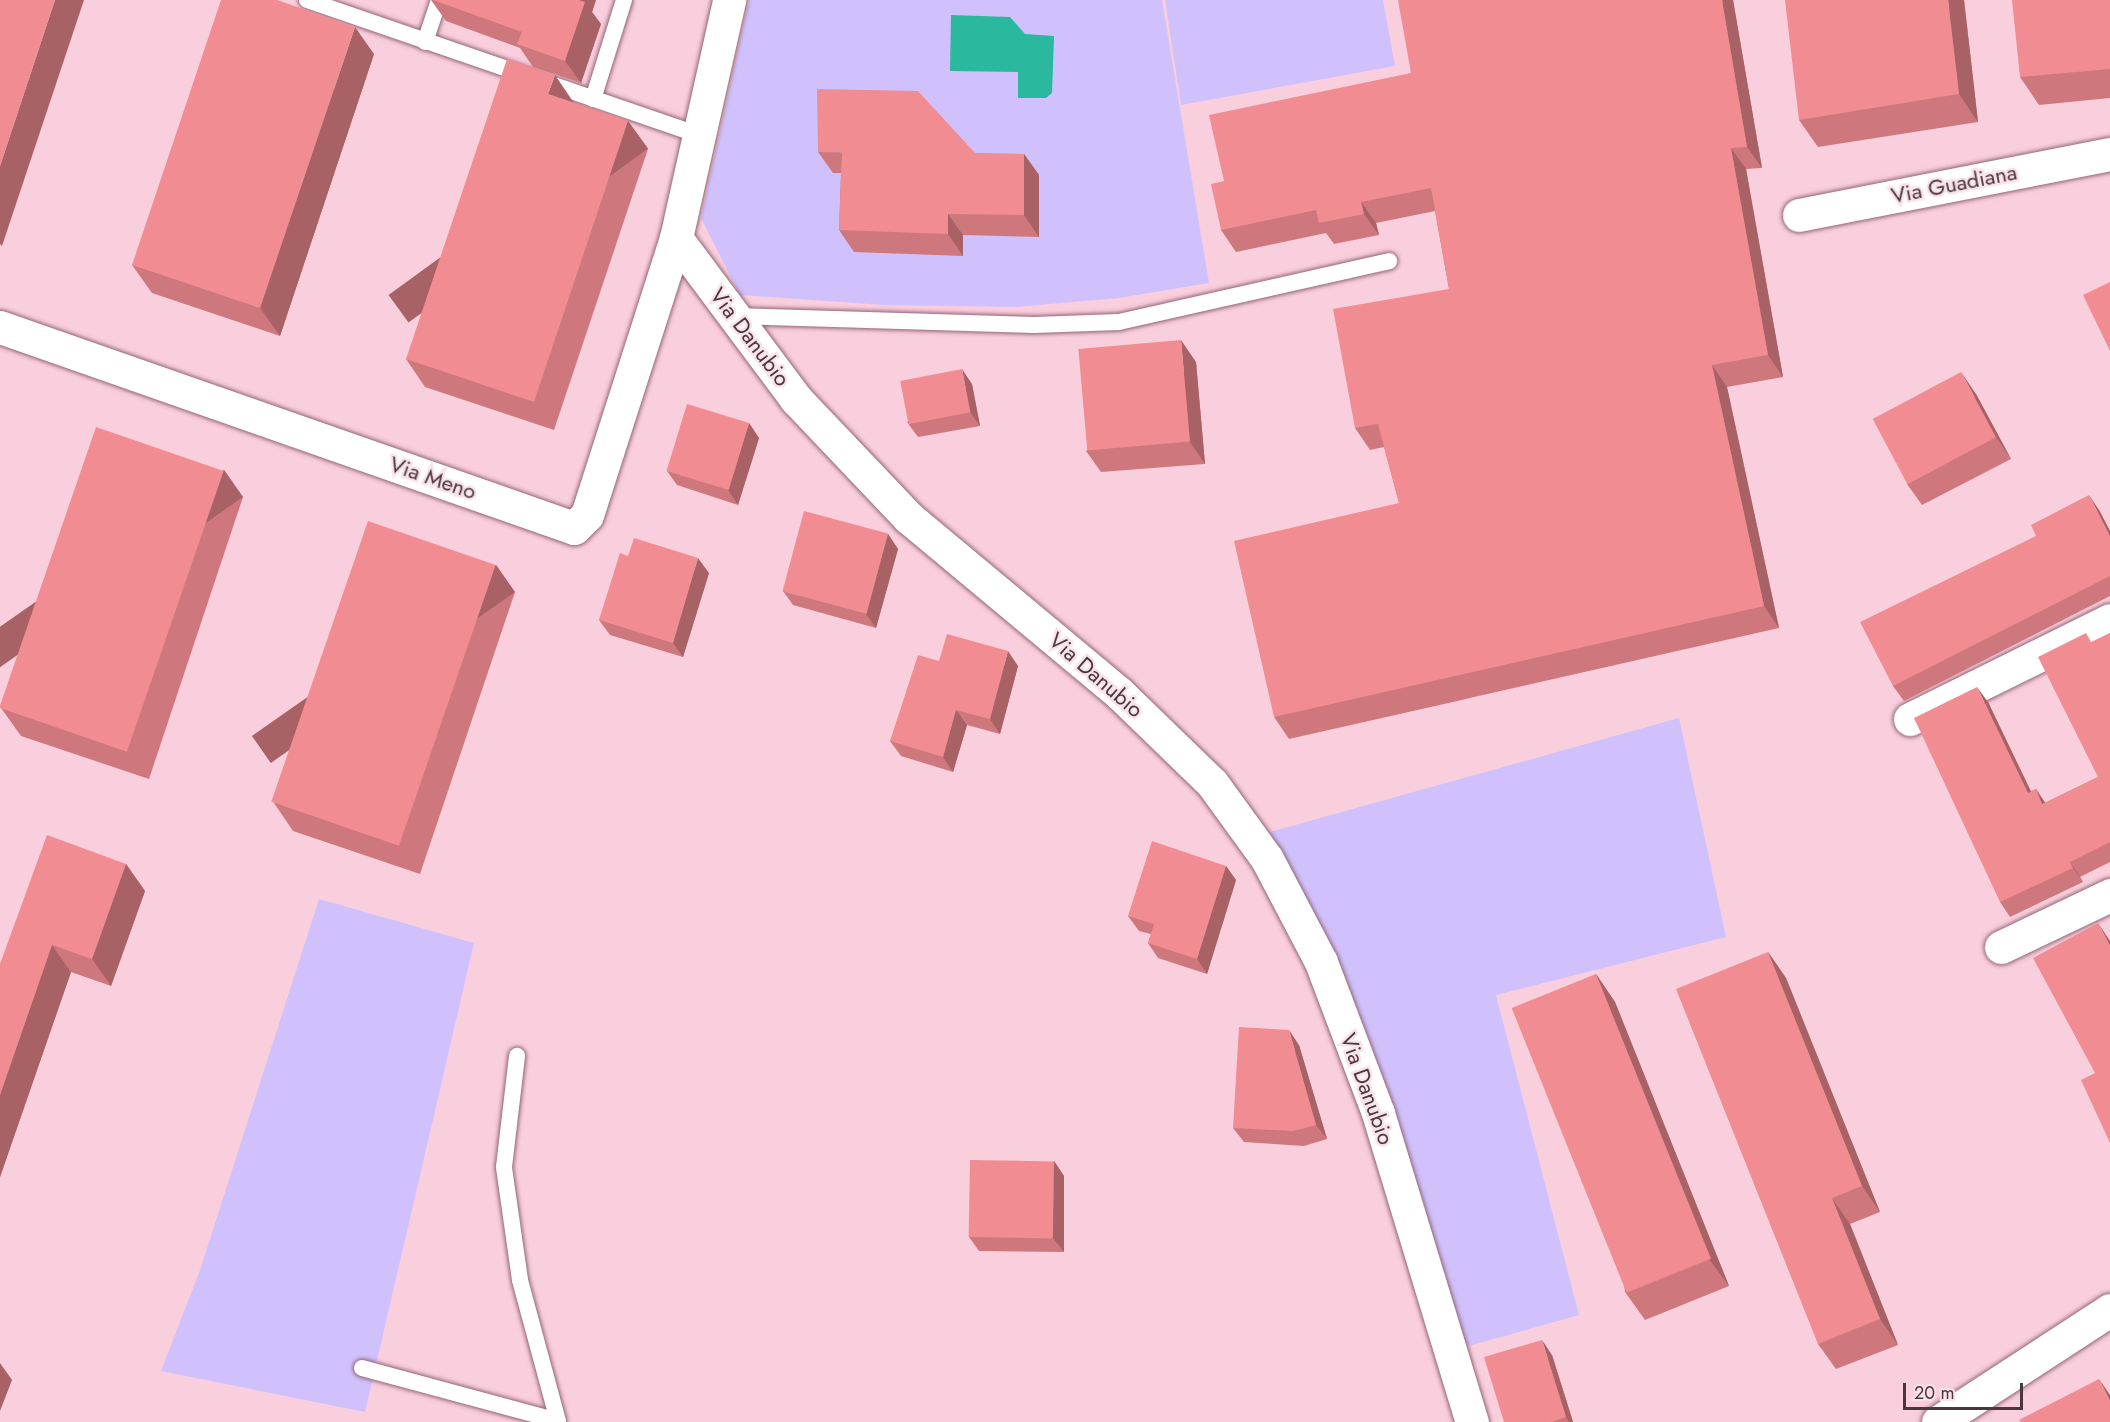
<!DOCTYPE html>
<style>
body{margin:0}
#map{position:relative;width:2110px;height:1422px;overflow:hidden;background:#facfdd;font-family:Jost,sans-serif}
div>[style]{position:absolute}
.green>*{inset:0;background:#d0c1fd}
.water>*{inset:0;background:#2ab99e}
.roads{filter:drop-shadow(0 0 2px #946576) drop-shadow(0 0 2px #946576)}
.lane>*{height:16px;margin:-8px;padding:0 8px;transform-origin:8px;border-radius:8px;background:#fff}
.street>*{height:33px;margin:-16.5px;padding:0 16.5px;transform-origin:16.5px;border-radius:16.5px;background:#fff}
.wall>*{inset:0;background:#ce787e}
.shaded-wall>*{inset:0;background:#a86266;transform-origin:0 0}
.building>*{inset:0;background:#f08c92;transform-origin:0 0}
span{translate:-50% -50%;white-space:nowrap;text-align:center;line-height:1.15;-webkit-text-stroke:5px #f9e3ea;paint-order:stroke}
.street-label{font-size:22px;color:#4b363d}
.scale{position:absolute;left:1903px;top:1383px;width:120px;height:27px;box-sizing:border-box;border:3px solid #4b363d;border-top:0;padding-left:8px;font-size:18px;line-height:21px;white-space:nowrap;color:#4b363d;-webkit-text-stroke:4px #f9e3ea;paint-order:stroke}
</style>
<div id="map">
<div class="green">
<i style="clip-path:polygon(749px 0,1162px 0,1209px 283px,1119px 298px,1016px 307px,884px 305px,740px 295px,701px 218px)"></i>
<i style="clip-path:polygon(1165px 0,1383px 0,1395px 66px,1181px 105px)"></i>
<i style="clip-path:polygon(1679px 718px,1726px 937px,1496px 995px,1579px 1315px,1458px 1349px,1366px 1037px,1270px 832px)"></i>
<i style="clip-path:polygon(319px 899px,474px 943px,365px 1412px,161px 1371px,200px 1270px)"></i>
</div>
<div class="water">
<i style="clip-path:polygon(951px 15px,1010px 17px,1025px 34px,1054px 36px,1052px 93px,1046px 98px,1018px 98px,1018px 72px,950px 71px)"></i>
</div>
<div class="roads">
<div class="lane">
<i style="left:307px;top:0;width:415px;rotate:19deg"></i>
<i style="left:425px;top:42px;width:44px;rotate:-71.6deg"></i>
<i style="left:593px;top:99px;width:104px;rotate:-72.6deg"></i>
<i style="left:734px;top:316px;width:300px;rotate:1.7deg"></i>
<i style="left:1034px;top:325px;width:85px;rotate:-2deg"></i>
<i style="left:1119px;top:322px;width:277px;rotate:-12.7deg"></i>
<i style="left:362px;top:1368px;width:203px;rotate:15.1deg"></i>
<i style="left:558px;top:1421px;width:146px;rotate:-105.1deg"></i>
<i style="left:520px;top:1280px;width:114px;rotate:-98.1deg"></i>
<i style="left:504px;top:1167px;width:112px;rotate:-83.3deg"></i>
</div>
<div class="street">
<i style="left:1799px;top:215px;width:317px;rotate:-11.1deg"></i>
<i style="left:676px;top:238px;width:201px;rotate:53.3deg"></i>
<i style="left:796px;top:399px;width:164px;rotate:46.5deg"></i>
<i style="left:909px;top:518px;width:273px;rotate:39.8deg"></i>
<i style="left:1119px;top:693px;width:129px;rotate:44.1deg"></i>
<i style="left:1212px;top:783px;width:94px;rotate:54.1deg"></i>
<i style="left:1267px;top:859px;width:116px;rotate:62.3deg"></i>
<i style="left:1321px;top:962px;width:161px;rotate:69.3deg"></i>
<i style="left:1378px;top:1113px;width:323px;rotate:73.1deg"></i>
<i style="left:0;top:327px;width:608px;rotate:19.3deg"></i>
<i style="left:574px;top:528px;width:18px;rotate:-45deg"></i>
<i style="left:587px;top:515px;width:291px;rotate:-72.2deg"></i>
<i style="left:676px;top:238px;width:244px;rotate:-77.4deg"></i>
<i style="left:1910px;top:719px;width:223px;rotate:-26.3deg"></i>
<i style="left:2001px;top:947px;width:121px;rotate:-25.5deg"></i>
<i style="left:1938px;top:1422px;width:205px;rotate:-33.1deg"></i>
</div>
</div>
<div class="wall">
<i style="clip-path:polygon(431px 0,596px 0,592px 12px,601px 24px,581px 83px,533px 67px,520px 48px,446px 21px)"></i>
<i style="clip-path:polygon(1733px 0,1762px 168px,1746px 169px,1783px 377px,1727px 387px,1779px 628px,1289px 739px,1274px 717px,1399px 503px,1384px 447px,1370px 450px,1355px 428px,1449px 289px,1435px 211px,1376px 223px,1379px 235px,1334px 244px,1326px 233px,1236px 252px,1221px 230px,1224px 181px,1411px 73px)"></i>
<i style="clip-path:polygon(1964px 0,1978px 122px,1818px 147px,1799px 120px)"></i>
<i style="clip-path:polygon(2110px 0,2110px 98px,2039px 105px,2020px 77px)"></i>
<i style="clip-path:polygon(374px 54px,280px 336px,152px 293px,132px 265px)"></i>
<i style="clip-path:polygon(573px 102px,628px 121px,648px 149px,554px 430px,425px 387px,406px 359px)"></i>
<i style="clip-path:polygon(818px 152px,1024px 154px,1039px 175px,1039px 237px,963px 235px,963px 256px,854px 252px,839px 230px,841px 173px,833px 173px)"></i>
<i style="clip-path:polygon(1196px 362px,1205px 464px,1101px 472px,1086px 451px)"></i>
<i style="clip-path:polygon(972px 384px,980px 426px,918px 437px,907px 422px)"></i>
<i style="clip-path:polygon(1976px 394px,2011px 459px,1922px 505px,1907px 484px)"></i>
<i style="clip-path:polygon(749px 423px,759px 438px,738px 505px,677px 485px,667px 471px)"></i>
<i style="clip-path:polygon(224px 470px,243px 497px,149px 779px,21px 736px,1px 708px)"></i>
<i style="clip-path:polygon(2099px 510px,2110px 531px,2110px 596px,1904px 701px,1893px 686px)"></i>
<i style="clip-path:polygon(888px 534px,898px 549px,876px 628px,793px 605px,783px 591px)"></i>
<i style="clip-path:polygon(628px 556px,709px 573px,683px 657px,610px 635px,599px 620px)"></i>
<i style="clip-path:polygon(496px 565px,515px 592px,420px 874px,293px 831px,274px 803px)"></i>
<i style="clip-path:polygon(2110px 633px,2110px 862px,2080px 877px,2083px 882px,2010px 917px,2000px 902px,1988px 702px,2031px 791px,2036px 789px,2045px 803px,2098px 777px,2093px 642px)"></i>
<i style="clip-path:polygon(939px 661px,1018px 666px,1000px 734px,967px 725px,953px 772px,901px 756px,890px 741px)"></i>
<i style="clip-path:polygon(126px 864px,145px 891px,111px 986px,71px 972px,0 1177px,0 964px)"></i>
<i style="clip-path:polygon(1226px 866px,1236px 880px,1207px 974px,1158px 958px,1148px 943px,1151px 934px,1139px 931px,1128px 916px)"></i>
<i style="clip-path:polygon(1768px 952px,1786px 978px,1880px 1212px,1850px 1224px,1898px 1345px,1836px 1369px,1818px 1344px)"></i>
<i style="clip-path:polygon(1596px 974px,1615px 1002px,1729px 1286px,1645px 1320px,1625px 1292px)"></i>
<i style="clip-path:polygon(1299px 1045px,1327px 1139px,1304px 1146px,1244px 1142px,1233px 1128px)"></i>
<i style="clip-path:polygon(1054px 1161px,1064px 1176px,1064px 1252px,979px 1251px,969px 1237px)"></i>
<i style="clip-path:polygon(1552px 1355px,1573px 1422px,1504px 1422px)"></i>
</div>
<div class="shaded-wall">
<i style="clip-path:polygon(55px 0,84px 0,2px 246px,0 244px,0 166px)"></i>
<i style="clip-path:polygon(575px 0,596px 0,592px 12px,601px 24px,581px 83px,565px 61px)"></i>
<i style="clip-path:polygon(1722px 0,1733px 0,1762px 168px,1747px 147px)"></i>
<i style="clip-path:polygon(1948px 0,1964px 0,1978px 122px,1959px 94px)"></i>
<i style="clip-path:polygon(355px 27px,374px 54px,280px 336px,260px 308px)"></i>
<i style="clip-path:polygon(555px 75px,574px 103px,548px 94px)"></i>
<i style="left:628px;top:121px;width:34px;height:296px;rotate:54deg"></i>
<i style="clip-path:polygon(1731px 148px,1746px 169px,1783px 377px,1768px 355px)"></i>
<i style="clip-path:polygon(1024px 154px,1039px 175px,1039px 237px,1024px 215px)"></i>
<i style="clip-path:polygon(1361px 202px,1376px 223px,1379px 235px,1364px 214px)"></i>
<i style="clip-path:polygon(948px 214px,963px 235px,963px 256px,948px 234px)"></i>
<i style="clip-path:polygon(1181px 340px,1196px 362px,1205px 464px,1190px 442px)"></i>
<i style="clip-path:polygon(1712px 365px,1727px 387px,1779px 628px,1764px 606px)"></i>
<i style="clip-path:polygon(962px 369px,972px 384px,980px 426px,970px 412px)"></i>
<i style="clip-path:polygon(1961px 372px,1976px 394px,2011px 459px,1996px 437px)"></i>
<i style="clip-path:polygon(749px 423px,759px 438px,738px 505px,728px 490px)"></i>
<i style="left:224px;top:470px;width:33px;height:297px;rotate:55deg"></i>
<i style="clip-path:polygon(2089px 495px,2099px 510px,2110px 531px,2110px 536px)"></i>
<i style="clip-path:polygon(888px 534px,898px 549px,876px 628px,866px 614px)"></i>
<i style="clip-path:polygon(698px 558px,709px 573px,683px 657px,673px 643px)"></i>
<i style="left:496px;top:565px;width:33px;height:298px;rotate:55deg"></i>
<i style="clip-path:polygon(1008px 651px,1018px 666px,1000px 734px,990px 719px)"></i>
<i style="clip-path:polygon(1977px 687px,1988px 702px,2038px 807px,2028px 793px)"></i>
<i style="clip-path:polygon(956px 710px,967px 725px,953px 772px,943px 757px)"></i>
<i style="clip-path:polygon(2036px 789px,2046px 804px,2042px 804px)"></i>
<i style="clip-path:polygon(2070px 862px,2080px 877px,2083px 882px,2073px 868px)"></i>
<i style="clip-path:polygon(126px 864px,145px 891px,111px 986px,92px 959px)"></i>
<i style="clip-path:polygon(1226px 866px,1236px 880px,1207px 974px,1197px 959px)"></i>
<i style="clip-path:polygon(2098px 923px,2110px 941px,2110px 946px)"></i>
<i style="clip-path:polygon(52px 945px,71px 972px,0 1177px,0 1095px)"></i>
<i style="clip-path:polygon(1768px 952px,1786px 978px,1880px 1212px,1862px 1186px)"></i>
<i style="clip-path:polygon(1596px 974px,1615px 1002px,1729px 1286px,1709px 1259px)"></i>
<i style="clip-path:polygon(1289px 1030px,1299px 1045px,1327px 1139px,1316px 1125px)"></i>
<i style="clip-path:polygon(1054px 1161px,1064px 1176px,1064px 1252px,1053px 1238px)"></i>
<i style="clip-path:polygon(1832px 1198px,1850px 1224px,1898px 1345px,1880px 1319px)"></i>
<i style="clip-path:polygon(1542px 1340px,1552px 1355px,1573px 1422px,1569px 1422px,1566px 1417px)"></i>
<i style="clip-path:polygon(0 1363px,12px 1380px,0 1411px)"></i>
<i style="clip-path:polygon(2099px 1379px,2110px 1395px,2110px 1401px)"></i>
</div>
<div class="building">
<i style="clip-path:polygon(0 0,55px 0,0 166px)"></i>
<i style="clip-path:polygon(221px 0,277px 0,355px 27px,260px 308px,132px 265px)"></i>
<i style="clip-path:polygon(433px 0,579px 0,585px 2px,565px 61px,517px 44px,522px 32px)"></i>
<i style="clip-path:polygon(1398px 0,1722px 0,1747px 147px,1731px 148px,1768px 355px,1712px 365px,1764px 606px,1274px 717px,1234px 541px,1399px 503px,1378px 424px,1355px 428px,1333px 309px,1449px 289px,1431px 188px,1361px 202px,1364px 214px,1319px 223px,1316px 210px,1221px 230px,1211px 184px,1224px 181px,1209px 115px,1411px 73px)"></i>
<i style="clip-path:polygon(1785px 0,1948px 0,1959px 94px,1799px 120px)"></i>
<i style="clip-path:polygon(2012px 0,2110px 0,2110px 69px,2020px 77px)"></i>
<i style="clip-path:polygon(507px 59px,555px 75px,548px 94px,628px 121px,534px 402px,406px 359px)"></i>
<i style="clip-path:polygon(817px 89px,918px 91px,975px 153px,1024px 154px,1024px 215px,948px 214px,948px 234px,839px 230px,842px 152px,818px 152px)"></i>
<i style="clip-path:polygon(2110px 282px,2110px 351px,2083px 295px)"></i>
<i style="left:1181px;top:340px;width:102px;height:103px;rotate:85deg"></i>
<i style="left:962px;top:369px;width:44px;height:63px;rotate:79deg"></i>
<i style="left:1961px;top:372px;width:74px;height:100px;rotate:62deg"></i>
<i style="left:687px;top:404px;width:65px;height:70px;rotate:17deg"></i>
<i style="left:96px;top:427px;width:135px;height:297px;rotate:19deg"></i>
<i style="clip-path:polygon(2089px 495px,2110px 536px,2110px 576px,1893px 686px,1860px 622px,2036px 536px,2031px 525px)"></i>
<i style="left:804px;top:511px;width:87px;height:83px;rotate:15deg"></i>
<i style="left:368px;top:521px;width:135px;height:297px;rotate:19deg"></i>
<i style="clip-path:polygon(634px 538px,698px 558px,673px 643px,599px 620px,620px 553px,628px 556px)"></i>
<i style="clip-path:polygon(2086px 633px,2091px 642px,2110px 633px,2110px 842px,2070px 862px,2073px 868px,2000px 902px,1914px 718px,1977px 687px,2028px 793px,2036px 789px,2042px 804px,2098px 777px,2038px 657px)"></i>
<i style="clip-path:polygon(947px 634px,1008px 651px,990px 719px,956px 710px,943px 757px,890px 741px,918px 655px,939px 661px)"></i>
<i style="clip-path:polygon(47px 835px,126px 864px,92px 959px,52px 945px,0 1095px,0 964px)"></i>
<i style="clip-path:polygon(1152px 841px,1226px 866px,1197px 959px,1148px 943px,1154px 924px,1128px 916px)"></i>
<i style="clip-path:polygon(2098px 923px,2110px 946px,2110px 1143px,2081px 1080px,2095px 1073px,2033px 958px)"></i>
<i style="clip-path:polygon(1768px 952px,1862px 1186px,1832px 1198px,1880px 1319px,1818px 1344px,1676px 989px)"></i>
<i style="left:1596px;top:974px;width:307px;height:91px;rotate:68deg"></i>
<i style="clip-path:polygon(1239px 1027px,1289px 1030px,1316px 1125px,1293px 1131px,1233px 1128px)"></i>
<i style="left:970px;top:1160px;width:84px;height:77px;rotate:1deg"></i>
<i style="clip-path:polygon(1542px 1340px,1566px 1417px,1551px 1422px,1504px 1422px,1484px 1357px)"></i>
<i style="clip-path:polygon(2099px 1379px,2110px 1401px,2110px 1422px,2021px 1422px,2019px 1420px)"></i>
</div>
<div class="street-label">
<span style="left:1954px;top:184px;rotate:-11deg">Via Guadiana</span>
<span style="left:750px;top:337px;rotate:53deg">Via Danubio</span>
<span style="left:433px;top:478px;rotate:19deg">Via Meno</span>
<span style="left:1096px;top:675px;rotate:41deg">Via Danubio</span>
<span style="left:1367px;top:1089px;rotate:70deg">Via Danubio</span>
</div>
<div class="scale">20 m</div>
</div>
